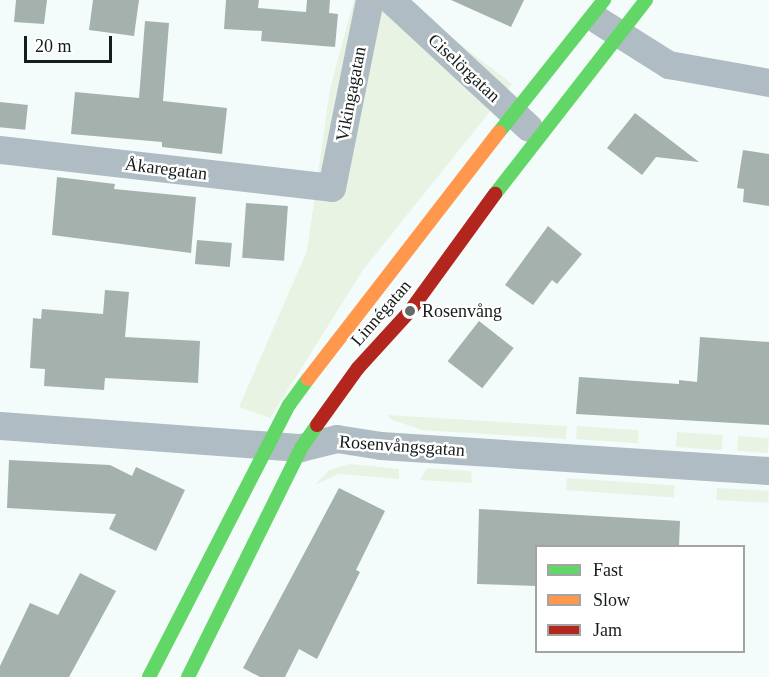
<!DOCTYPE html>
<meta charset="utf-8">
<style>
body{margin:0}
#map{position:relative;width:769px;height:677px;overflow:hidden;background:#f4fbfb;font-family:"Times New Roman",serif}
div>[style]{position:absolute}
.green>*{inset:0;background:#e8f3e3;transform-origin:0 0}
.building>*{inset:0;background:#a5b1ad;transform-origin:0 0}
.street>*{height:28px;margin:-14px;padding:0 14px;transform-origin:14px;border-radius:14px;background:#b0bcc3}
.fast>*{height:14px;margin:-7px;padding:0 7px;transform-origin:7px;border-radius:7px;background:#63d668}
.slow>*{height:14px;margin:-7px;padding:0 7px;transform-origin:7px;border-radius:7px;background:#ff974d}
.jam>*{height:14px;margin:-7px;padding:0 7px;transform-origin:7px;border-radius:7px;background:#b3261e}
.dots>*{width:16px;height:16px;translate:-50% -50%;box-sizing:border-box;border:3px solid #fff;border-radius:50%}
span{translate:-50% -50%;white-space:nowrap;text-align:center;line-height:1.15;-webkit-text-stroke:5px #fff;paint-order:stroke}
.street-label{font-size:18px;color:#161b1b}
.poi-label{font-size:18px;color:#161b1b}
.left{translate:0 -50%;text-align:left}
.legend{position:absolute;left:535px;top:545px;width:210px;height:108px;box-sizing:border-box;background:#fff;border:2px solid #a2a4a4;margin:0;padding:8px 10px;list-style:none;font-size:18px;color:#161b1b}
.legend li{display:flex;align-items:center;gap:12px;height:30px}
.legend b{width:30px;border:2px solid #a2a4a4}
.scale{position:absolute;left:24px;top:36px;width:88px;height:27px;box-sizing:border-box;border:3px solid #161b1b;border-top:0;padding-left:8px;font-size:18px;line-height:21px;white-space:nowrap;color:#161b1b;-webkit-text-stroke:4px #fff;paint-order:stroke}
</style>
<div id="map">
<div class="green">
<i style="clip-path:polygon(354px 0,403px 0,512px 84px,363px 270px,270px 418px,239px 407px,307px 251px,330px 89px)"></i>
<i style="clip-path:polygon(387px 415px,567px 426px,566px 439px,423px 430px,392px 420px)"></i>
<i style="left:577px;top:426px;width:62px;height:13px;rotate:4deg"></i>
<i style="left:677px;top:432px;width:46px;height:15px;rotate:4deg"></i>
<i style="left:738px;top:436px;width:31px;height:15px;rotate:4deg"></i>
<i style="clip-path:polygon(351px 464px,399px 469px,399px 479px,339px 474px,315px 485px,329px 470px)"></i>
<i style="clip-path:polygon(427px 468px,471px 471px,472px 483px,420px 480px)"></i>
<i style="left:567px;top:478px;width:108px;height:12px;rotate:4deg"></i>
<i style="left:717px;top:488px;width:52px;height:12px;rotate:3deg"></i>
</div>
<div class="building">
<i style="clip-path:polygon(16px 0,47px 0,44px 24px,14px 22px)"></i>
<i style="clip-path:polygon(93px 0,139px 0,134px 36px,89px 30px)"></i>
<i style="clip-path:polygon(226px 0,259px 0,258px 8px,306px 12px,307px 0,330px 0,329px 13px,338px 14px,335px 47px,261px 41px,262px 31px,224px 29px)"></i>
<i style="clip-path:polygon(451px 0,524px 0,511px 27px)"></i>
<i style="clip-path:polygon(145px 21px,169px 23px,163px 101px,227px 108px,222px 154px,162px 147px,162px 142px,71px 134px,75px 92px,139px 98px)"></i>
<i style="left:0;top:102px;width:28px;height:25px;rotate:6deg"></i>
<i style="clip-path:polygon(635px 113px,699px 162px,656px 157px,642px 175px,607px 148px)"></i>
<i style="clip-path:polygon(743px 150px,769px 154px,769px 206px,743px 202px,744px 189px,737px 188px)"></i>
<i style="clip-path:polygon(57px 177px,115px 184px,114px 189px,196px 197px,191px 253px,52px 235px)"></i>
<i style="left:246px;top:203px;width:42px;height:55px;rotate:4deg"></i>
<i style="clip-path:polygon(548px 226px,582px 254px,557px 284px,552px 280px,533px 305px,505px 285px)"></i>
<i style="left:197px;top:240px;width:35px;height:24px;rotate:5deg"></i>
<i style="clip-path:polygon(105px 290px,129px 292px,125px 337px,200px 341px,198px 383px,105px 378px,104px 390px,44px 386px,45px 369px,30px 368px,33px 318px,41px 319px,42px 309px,103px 314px)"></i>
<i style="left:479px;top:321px;width:44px;height:51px;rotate:38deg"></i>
<i style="clip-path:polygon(700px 337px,769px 342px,769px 425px,576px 414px,579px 377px,679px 384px,679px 380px,697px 382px)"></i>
<i style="clip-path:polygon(9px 460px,110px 465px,132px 476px,136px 467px,185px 490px,156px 551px,109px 529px,116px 514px,7px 508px)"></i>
<i style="clip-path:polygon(339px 488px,385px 511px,356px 570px,360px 572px,317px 659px,299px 649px,285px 677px,260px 677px,243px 668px)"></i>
<i style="clip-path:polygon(479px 509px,680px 521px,679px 546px,537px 546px,537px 586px,477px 584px)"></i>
<i style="clip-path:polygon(80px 573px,116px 591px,69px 677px,0 677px,0 666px,30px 603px,58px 615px)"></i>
</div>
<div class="street">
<i style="left:391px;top:0;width:188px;rotate:42.8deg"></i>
<i style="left:599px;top:21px;width:83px;rotate:32.2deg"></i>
<i style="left:669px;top:65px;width:102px;rotate:10.2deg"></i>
<i style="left:0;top:150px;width:334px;rotate:6.5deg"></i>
<i style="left:332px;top:188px;width:192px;rotate:-78.6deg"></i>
<i style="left:0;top:426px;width:302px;rotate:4.2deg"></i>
<i style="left:301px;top:448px;width:37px;rotate:-14deg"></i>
<i style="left:337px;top:439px;width:45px;rotate:9deg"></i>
<i style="left:381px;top:446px;width:389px;rotate:3.7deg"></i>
</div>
<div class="fast">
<i style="left:499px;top:132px;width:169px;rotate:-51.5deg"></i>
<i style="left:495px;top:194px;width:246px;rotate:-52.1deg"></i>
<i style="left:149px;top:677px;width:306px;rotate:-62.8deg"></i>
<i style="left:289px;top:405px;width:32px;rotate:-54deg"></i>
<i style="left:188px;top:677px;width:255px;rotate:-63.7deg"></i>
<i style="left:301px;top:448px;width:28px;rotate:-55deg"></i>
</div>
<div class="slow">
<i style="left:308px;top:379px;width:312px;rotate:-52.3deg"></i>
</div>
<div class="jam">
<i style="left:317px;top:425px;width:70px;rotate:-54.3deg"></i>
<i style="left:358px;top:368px;width:77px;rotate:-47.6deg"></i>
<i style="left:410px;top:311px;width:145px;rotate:-54deg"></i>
</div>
<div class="dots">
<i style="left:410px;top:311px;background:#646969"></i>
</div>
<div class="street-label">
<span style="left:464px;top:68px;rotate:43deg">Ciselörgatan</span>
<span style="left:351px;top:94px;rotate:-79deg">Vikingagatan</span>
<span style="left:166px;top:169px;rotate:7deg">Åkaregatan</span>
<span style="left:381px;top:313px;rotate:-49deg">Linnégatan</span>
<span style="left:402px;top:446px;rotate:4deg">Rosenvångsgatan</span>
</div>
<div class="poi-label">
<span class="left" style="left:422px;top:311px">Rosenvång</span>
</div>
<ul class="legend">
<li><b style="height:8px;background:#63d668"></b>Fast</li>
<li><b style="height:8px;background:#ff974d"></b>Slow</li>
<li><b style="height:8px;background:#b3261e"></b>Jam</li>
</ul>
<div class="scale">20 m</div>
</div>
